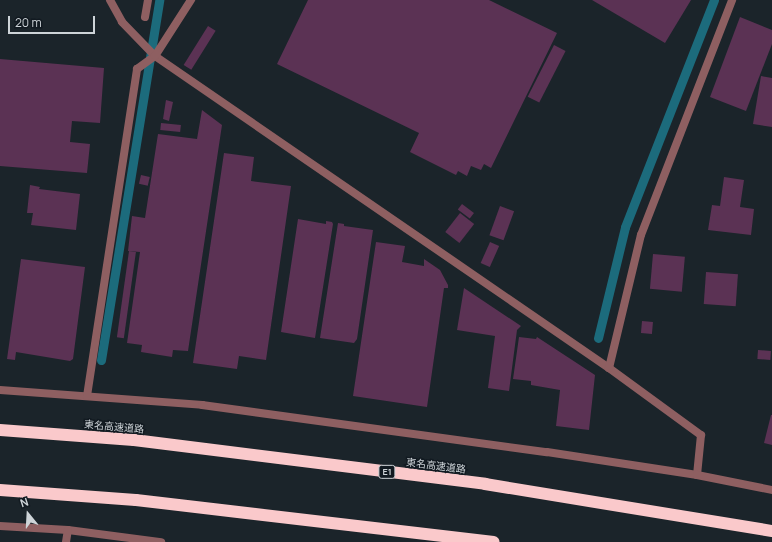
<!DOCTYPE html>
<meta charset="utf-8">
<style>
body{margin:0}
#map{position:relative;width:772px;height:542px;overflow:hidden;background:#1b242a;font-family:Manrope,"Noto Sans JP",sans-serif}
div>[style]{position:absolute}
.stream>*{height:9px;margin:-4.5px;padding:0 4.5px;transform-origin:4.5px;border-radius:4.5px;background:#1c6b7c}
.building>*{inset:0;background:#5b3254;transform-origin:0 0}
.minor>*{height:8px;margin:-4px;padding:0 4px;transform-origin:4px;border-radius:4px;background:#8e5f61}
.motorway>*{height:12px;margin:-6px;padding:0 6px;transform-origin:6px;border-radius:6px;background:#fac9cb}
span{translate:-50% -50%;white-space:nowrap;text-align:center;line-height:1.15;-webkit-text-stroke:3px #121a21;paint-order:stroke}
.shield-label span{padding:1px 3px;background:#121a21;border:1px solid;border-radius:3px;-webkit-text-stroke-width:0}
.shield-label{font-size:9px;color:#ced4d8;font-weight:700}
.street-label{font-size:10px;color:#ced4d8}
.north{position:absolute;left:8px;top:494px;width:40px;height:40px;-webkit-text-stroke:3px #121a21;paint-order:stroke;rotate:342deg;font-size:11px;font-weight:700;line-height:16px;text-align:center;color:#ced4d8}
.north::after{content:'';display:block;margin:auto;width:14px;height:18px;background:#ced4d8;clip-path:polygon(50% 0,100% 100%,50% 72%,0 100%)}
.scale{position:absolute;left:8px;top:16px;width:87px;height:18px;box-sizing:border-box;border:2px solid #ced4d8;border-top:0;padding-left:5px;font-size:12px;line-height:14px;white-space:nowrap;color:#ced4d8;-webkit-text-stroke:3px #121a21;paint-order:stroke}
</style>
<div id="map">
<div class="stream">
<i style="left:598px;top:338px;width:114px;rotate:-76.3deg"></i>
<i style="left:625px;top:227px;width:244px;rotate:-68.6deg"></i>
<i style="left:101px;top:360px;width:365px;rotate:-80.8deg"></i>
</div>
<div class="building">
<i style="clip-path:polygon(308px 0,489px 0,557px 33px,491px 168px,484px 164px,481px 170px,471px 166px,467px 176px,458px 171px,456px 175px,410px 152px,419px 133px,277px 64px)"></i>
<i style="clip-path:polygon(592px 0,691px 0,665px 43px)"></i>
<i style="clip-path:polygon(740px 17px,772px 30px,772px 44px,746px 111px,710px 97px)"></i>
<i style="left:208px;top:26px;width:9px;height:46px;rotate:32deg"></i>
<i style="left:554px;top:45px;width:13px;height:58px;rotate:27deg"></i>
<i style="clip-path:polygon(0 59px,104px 68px,100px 123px,72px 121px,70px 142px,90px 144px,87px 173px,0 166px)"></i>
<i style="clip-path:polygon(761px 76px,772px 78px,772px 127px,753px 124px)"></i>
<i style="clip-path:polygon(166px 100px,173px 102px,169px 121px,163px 119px)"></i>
<i style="clip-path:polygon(202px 110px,222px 125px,188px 351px,173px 350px,172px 357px,141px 352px,142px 345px,127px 343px,140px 252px,128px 251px,132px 216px,145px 218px,158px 134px,197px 139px)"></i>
<i style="left:161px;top:123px;width:20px;height:7px;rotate:6deg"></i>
<i style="clip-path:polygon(224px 153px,254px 157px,251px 181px,291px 186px,266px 360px,239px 356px,237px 369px,193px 363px)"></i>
<i style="left:141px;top:175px;width:9px;height:9px;rotate:13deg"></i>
<i style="clip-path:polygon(724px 177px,744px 180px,740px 207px,754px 209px,751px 235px,708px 230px,712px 205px,720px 206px)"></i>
<i style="clip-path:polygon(30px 185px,40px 187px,39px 189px,80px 194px,76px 230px,31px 225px,33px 213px,27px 213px)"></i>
<i style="left:462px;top:204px;width:15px;height:7px;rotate:37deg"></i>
<i style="left:500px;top:206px;width:15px;height:31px;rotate:20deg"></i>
<i style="left:460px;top:213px;width:18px;height:24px;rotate:38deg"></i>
<i style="clip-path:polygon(298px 219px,326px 224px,326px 221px,332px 222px,333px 224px,315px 338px,281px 332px)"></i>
<i style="clip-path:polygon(338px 223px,344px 224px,344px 226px,373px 230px,357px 339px,354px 343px,320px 338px)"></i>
<i style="clip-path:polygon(376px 242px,405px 246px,402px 262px,424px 266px,424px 259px,440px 270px,448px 285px,448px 288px,444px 288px,427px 407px,353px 396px)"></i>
<i style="left:490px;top:242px;width:10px;height:23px;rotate:24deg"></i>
<i style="left:129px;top:251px;width:7px;height:87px;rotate:8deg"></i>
<i style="left:653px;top:254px;width:32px;height:35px;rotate:5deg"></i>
<i style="clip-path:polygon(21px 259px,85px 267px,73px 359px,70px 361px,16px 352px,15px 360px,7px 359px)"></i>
<i style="left:706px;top:272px;width:32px;height:32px;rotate:4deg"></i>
<i style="clip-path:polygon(464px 288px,521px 326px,517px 330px,509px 391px,488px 388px,495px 336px,457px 330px)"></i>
<i style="left:642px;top:321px;width:11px;height:12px;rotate:5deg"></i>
<i style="clip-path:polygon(519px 337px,536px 339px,537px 337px,595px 375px,589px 430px,556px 426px,560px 390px,531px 385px,531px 381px,513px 379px)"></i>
<i style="left:758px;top:350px;width:13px;height:9px;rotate:4deg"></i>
<i style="clip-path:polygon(771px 415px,772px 415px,772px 445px,764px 443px)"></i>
</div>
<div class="minor">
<i style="left:110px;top:0;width:25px;rotate:61deg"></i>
<i style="left:122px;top:22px;width:47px;rotate:45.9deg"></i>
<i style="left:155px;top:56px;width:551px;rotate:34.5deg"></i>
<i style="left:609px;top:368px;width:114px;rotate:36.1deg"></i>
<i style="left:701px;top:435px;width:40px;rotate:95.7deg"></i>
<i style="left:145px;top:17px;width:17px;rotate:-80deg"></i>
<i style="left:609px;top:368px;width:137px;rotate:-76.5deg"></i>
<i style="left:641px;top:235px;width:252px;rotate:-68.8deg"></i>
<i style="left:0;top:390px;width:203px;rotate:4.2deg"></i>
<i style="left:202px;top:405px;width:348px;rotate:7.8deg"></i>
<i style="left:547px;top:452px;width:152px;rotate:8.7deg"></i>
<i style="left:697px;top:475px;width:76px;rotate:11.3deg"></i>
<i style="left:87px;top:396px;width:331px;rotate:-81.3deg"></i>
<i style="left:137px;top:69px;width:22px;rotate:-36deg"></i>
<i style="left:155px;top:56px;width:67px;rotate:-57.3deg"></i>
<i style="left:0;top:526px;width:68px;rotate:3.4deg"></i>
<i style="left:68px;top:530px;width:94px;rotate:7.4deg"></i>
<i style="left:66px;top:542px;width:12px;rotate:-81deg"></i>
</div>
<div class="motorway">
<i style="left:0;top:430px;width:134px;rotate:4.3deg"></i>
<i style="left:134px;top:440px;width:354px;rotate:7.1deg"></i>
<i style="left:485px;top:484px;width:291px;rotate:9.3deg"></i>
<i style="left:0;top:490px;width:136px;rotate:4.2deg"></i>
<i style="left:136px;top:500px;width:360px;rotate:6.7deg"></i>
</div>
<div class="shield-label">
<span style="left:387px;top:472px">E1</span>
</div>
<div class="street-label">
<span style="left:114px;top:427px;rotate:5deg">東名高速道路</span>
<span style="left:436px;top:466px;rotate:7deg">東名高速道路</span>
</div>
<div class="north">N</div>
<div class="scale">20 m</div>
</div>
